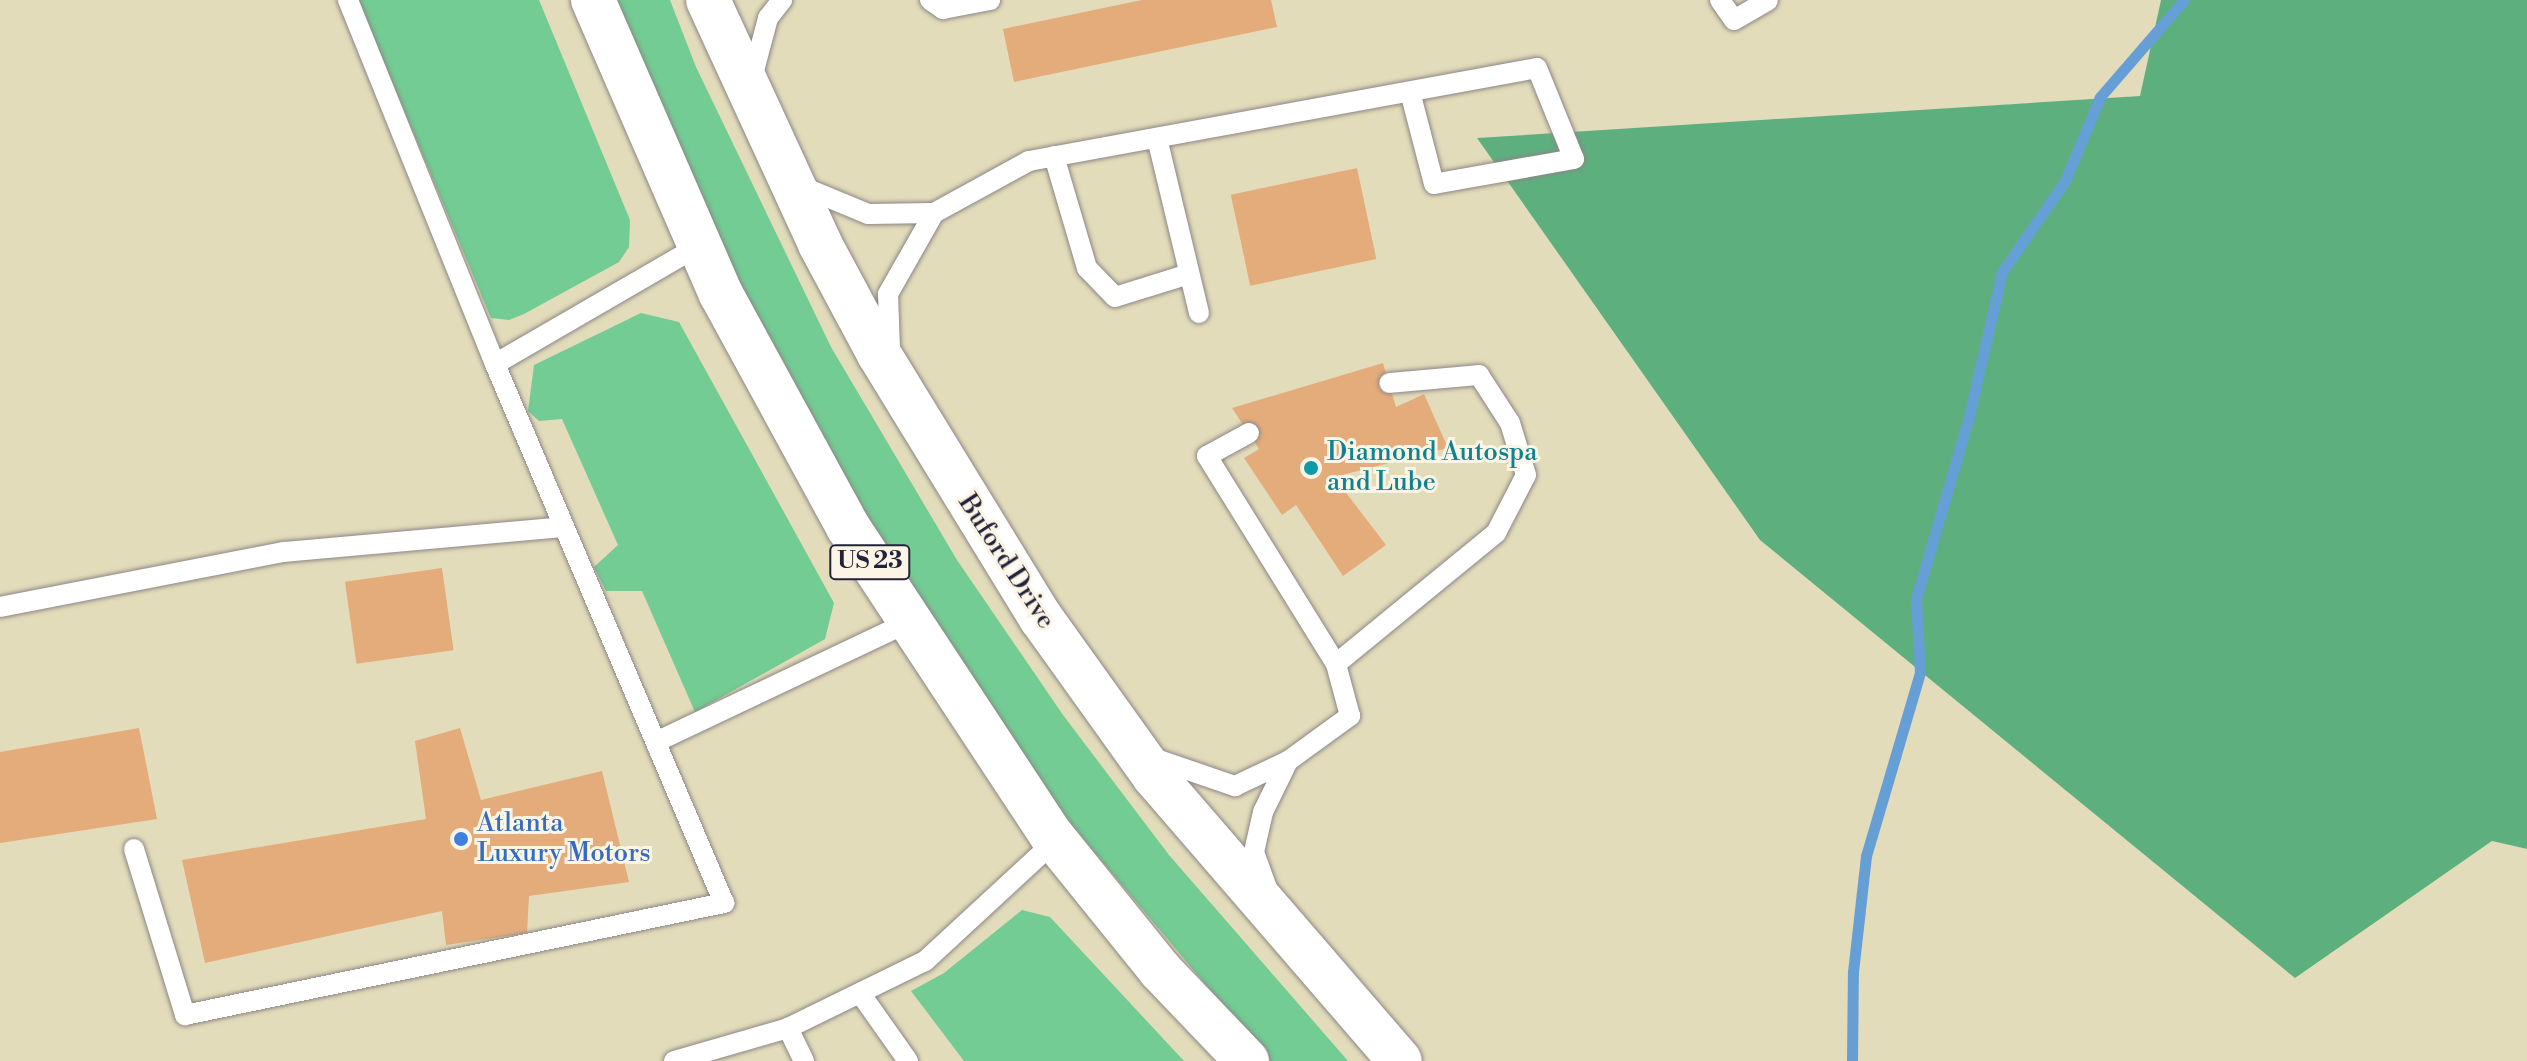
<!DOCTYPE html>
<style>
body{margin:0}
#map{position:relative;width:2527px;height:1061px;overflow:hidden;background:#f6e9d1;font-family:"Libre Bodoni",serif}
div>[style]{position:absolute}
.built>*{inset:0;background:#e2dcba}
.green>*{inset:0;background:#72cc93}
.forest>*{inset:0;background:#5db07d}
.stream>*{height:11px;margin:-5.5px;padding:0 5.5px;transform-origin:5.5px;border-radius:5.5px;background:#669fd5}
.building>*{inset:0;background:#e4ac7b;transform-origin:0 0}
.roads{filter:drop-shadow(0 0 2px #8c8686) drop-shadow(0 0 2px #8c8686)}
.lane>*{height:20px;margin:-10px;padding:0 10px;transform-origin:10px;border-radius:10px;background:#fff}
.highway>*{height:44px;margin:-22px;padding:0 22px;transform-origin:22px;border-radius:22px;background:#fff}
.dots>*{width:22px;height:22px;translate:-50% -50%;box-sizing:border-box;border:4px solid #fcf5e5;border-radius:50%}
span{translate:-50% -50%;white-space:nowrap;text-align:center;line-height:1.15;-webkit-text-stroke:6px #fcf5e5;paint-order:stroke}
.shield-label span{padding:2px 6px;background:#fcf5e5;border:2px solid;border-radius:6px;-webkit-text-stroke-width:0}
.shield-label{font-size:24px;color:#22223b;font-weight:700}
.culture-label{font-size:26px;color:#0d838f}
.left{translate:0 -50%;text-align:left}
.street-label{font-size:26px;color:#22223b}
.shop-label{font-size:26px;color:#366cbe}
</style>
<div id="map">
<div class="built">
<i style="clip-path:polygon(0 0,2161px 0,2141px 96px,1478px 139px,2294px 977px,2492px 841px,2527px 849px,2527px 1061px,0 1061px)"></i>
</div>
<div class="green">
<i style="clip-path:polygon(358px 0,539px 0,630px 220px,629px 247px,619px 262px,524px 314px,509px 320px,491px 318px)"></i>
<i style="clip-path:polygon(610px 0,670px 0,696px 67px,831px 347px,957px 560px,1063px 715px,1169px 855px,1348px 1061px,1270px 1061px,1064px 816px,851px 496px,749px 311px)"></i>
<i style="clip-path:polygon(641px 313px,679px 322px,834px 603px,825px 639px,695px 712px,642px 591px,606px 591px,594px 567px,618px 545px,562px 419px,539px 421px,528px 411px,534px 365px)"></i>
<i style="clip-path:polygon(1022px 910px,1050px 917px,1184px 1061px,964px 1061px,911px 991px,944px 973px)"></i>
</div>
<div class="forest">
<i style="clip-path:polygon(2161px 0,2527px 0,2527px 849px,2492px 841px,2295px 978px,1760px 540px,1477px 138px,2140px 96px)"></i>
</div>
<div class="stream">
<i style="left:1852px;top:1061px;width:89px;rotate:-89.4deg"></i>
<i style="left:1853px;top:972px;width:117px;rotate:-83.6deg"></i>
<i style="left:1866px;top:856px;width:191px;rotate:-73.6deg"></i>
<i style="left:1920px;top:673px;width:74px;rotate:-93.1deg"></i>
<i style="left:1916px;top:599px;width:191px;rotate:-73.8deg"></i>
<i style="left:1969px;top:416px;width:148px;rotate:-77.1deg"></i>
<i style="left:2002px;top:272px;width:111px;rotate:-55.3deg"></i>
<i style="left:2065px;top:181px;width:91px;rotate:-67.4deg"></i>
<i style="left:2100px;top:97px;width:128px;rotate:-49.1deg"></i>
</div>
<div class="building">
<i style="clip-path:polygon(1142px 0,1271px 0,1277px 27px,1014px 82px,1003px 29px)"></i>
<i style="left:1357px;top:168px;width:93px;height:129px;rotate:78deg"></i>
<i style="clip-path:polygon(1383px 363px,1396px 407px,1424px 394px,1448px 448px,1334px 477px,1386px 545px,1343px 576px,1296px 505px,1282px 515px,1244px 458px,1259px 449px,1232px 408px)"></i>
<i style="left:442px;top:568px;width:83px;height:98px;rotate:82deg"></i>
<i style="clip-path:polygon(139px 728px,157px 819px,0 843px,0 752px)"></i>
<i style="clip-path:polygon(460px 728px,481px 800px,602px 771px,629px 882px,529px 896px,527px 933px,446px 945px,442px 911px,205px 963px,182px 860px,426px 819px,415px 741px)"></i>
</div>
<div class="roads">
<div class="lane">
<i style="left:930px;top:0;width:16px;rotate:35deg"></i>
<i style="left:943px;top:9px;width:48px;rotate:-10.8deg"></i>
<i style="left:1720px;top:0;width:24px;rotate:55deg"></i>
<i style="left:1734px;top:20px;width:39px;rotate:-30deg"></i>
<i style="left:751px;top:82px;width:66px;rotate:-75.1deg"></i>
<i style="left:768px;top:18px;width:23px;rotate:-52deg"></i>
<i style="left:1157px;top:138px;width:180px;rotate:76.5deg"></i>
<i style="left:1054px;top:156px;width:117px;rotate:73.6deg"></i>
<i style="left:1087px;top:268px;width:40px;rotate:46deg"></i>
<i style="left:1115px;top:297px;width:77px;rotate:-17.3deg"></i>
<i style="left:798px;top:185px;width:76px;rotate:22.5deg"></i>
<i style="left:868px;top:214px;width:66px;rotate:-0.9deg"></i>
<i style="left:934px;top:213px;width:108px;rotate:-28.7deg"></i>
<i style="left:1029px;top:161px;width:516px;rotate:-10.37deg"></i>
<i style="left:1537px;top:68px;width:98px;rotate:67.9deg"></i>
<i style="left:1574px;top:159px;width:142px;rotate:169.9deg"></i>
<i style="left:1434px;top:184px;width:95px;rotate:-104.6deg"></i>
<i style="left:890px;top:350px;width:56px;rotate:-92deg"></i>
<i style="left:888px;top:294px;width:93px;rotate:-60.4deg"></i>
<i style="left:495px;top:364px;width:237px;rotate:-30.1deg"></i>
<i style="left:1249px;top:433px;width:48px;rotate:151.3deg"></i>
<i style="left:1207px;top:456px;width:245px;rotate:58.2deg"></i>
<i style="left:0;top:607px;width:289px;rotate:-11deg"></i>
<i style="left:284px;top:552px;width:281px;rotate:-5.1deg"></i>
<i style="left:656px;top:742px;width:280px;rotate:-25.4deg"></i>
<i style="left:1153px;top:758px;width:87px;rotate:18.9deg"></i>
<i style="left:1235px;top:786px;width:59px;rotate:-25.3deg"></i>
<i style="left:1288px;top:761px;width:77px;rotate:-36deg"></i>
<i style="left:1350px;top:716px;width:54px;rotate:-105.1deg"></i>
<i style="left:1336px;top:664px;width:207px;rotate:-39.3deg"></i>
<i style="left:1496px;top:533px;width:65px;rotate:-62.7deg"></i>
<i style="left:1526px;top:475px;width:54px;rotate:-107.1deg"></i>
<i style="left:1510px;top:423px;width:57px;rotate:-122.9deg"></i>
<i style="left:1479px;top:375px;width:90px;rotate:174.9deg"></i>
<i style="left:134px;top:849px;width:174px;rotate:72.9deg"></i>
<i style="left:185px;top:1015px;width:551px;rotate:-11.74deg"></i>
<i style="left:724px;top:903px;width:586px;rotate:-113.02deg"></i>
<i style="left:495px;top:364px;width:393px;rotate:-112deg"></i>
<i style="left:1267px;top:888px;width:38px;rotate:-110deg"></i>
<i style="left:1254px;top:852px;width:41px;rotate:-77.3deg"></i>
<i style="left:1263px;top:812px;width:57px;rotate:-63.9deg"></i>
<i style="left:860px;top:993px;width:83px;rotate:54.8deg"></i>
<i style="left:674px;top:1061px;width:119px;rotate:-16.1deg"></i>
<i style="left:804px;top:1061px;width:37px;rotate:-116deg"></i>
<i style="left:788px;top:1028px;width:153px;rotate:-26.1deg"></i>
<i style="left:925px;top:961px;width:178px;rotate:-42.7deg"></i>
</div>
<div class="highway">
<i style="left:593px;top:0;width:321px;rotate:66.5deg"></i>
<i style="left:721px;top:294px;width:265px;rotate:61.4deg"></i>
<i style="left:848px;top:527px;width:370px;rotate:56.6deg"></i>
<i style="left:1052px;top:836px;width:172px;rotate:51.1deg"></i>
<i style="left:1160px;top:970px;width:126px;rotate:46.3deg"></i>
<i style="left:708px;top:0;width:268px;rotate:65.3deg"></i>
<i style="left:820px;top:244px;width:125px;rotate:61.8deg"></i>
<i style="left:879px;top:354px;width:310px;rotate:58.5deg"></i>
<i style="left:1041px;top:618px;width:194px;rotate:54.4deg"></i>
<i style="left:1154px;top:776px;width:376px;rotate:49.2deg"></i>
</div>
</div>
<div class="dots">
<i style="left:1311px;top:468px;background:#0f9aa8"></i>
<i style="left:461px;top:839px;background:#3f7fe0"></i>
</div>
<div class="shield-label">
<span style="left:870px;top:562px">US 23</span>
</div>
<div class="culture-label">
<span class="left" style="left:1327px;top:468px">Diamond Autospa<br>and Lube</span>
</div>
<div class="street-label">
<span style="left:1006px;top:562px;rotate:57deg">Buford Drive</span>
</div>
<div class="shop-label">
<span class="left" style="left:477px;top:839px">Atlanta<br>Luxury Motors</span>
</div>
</div>
